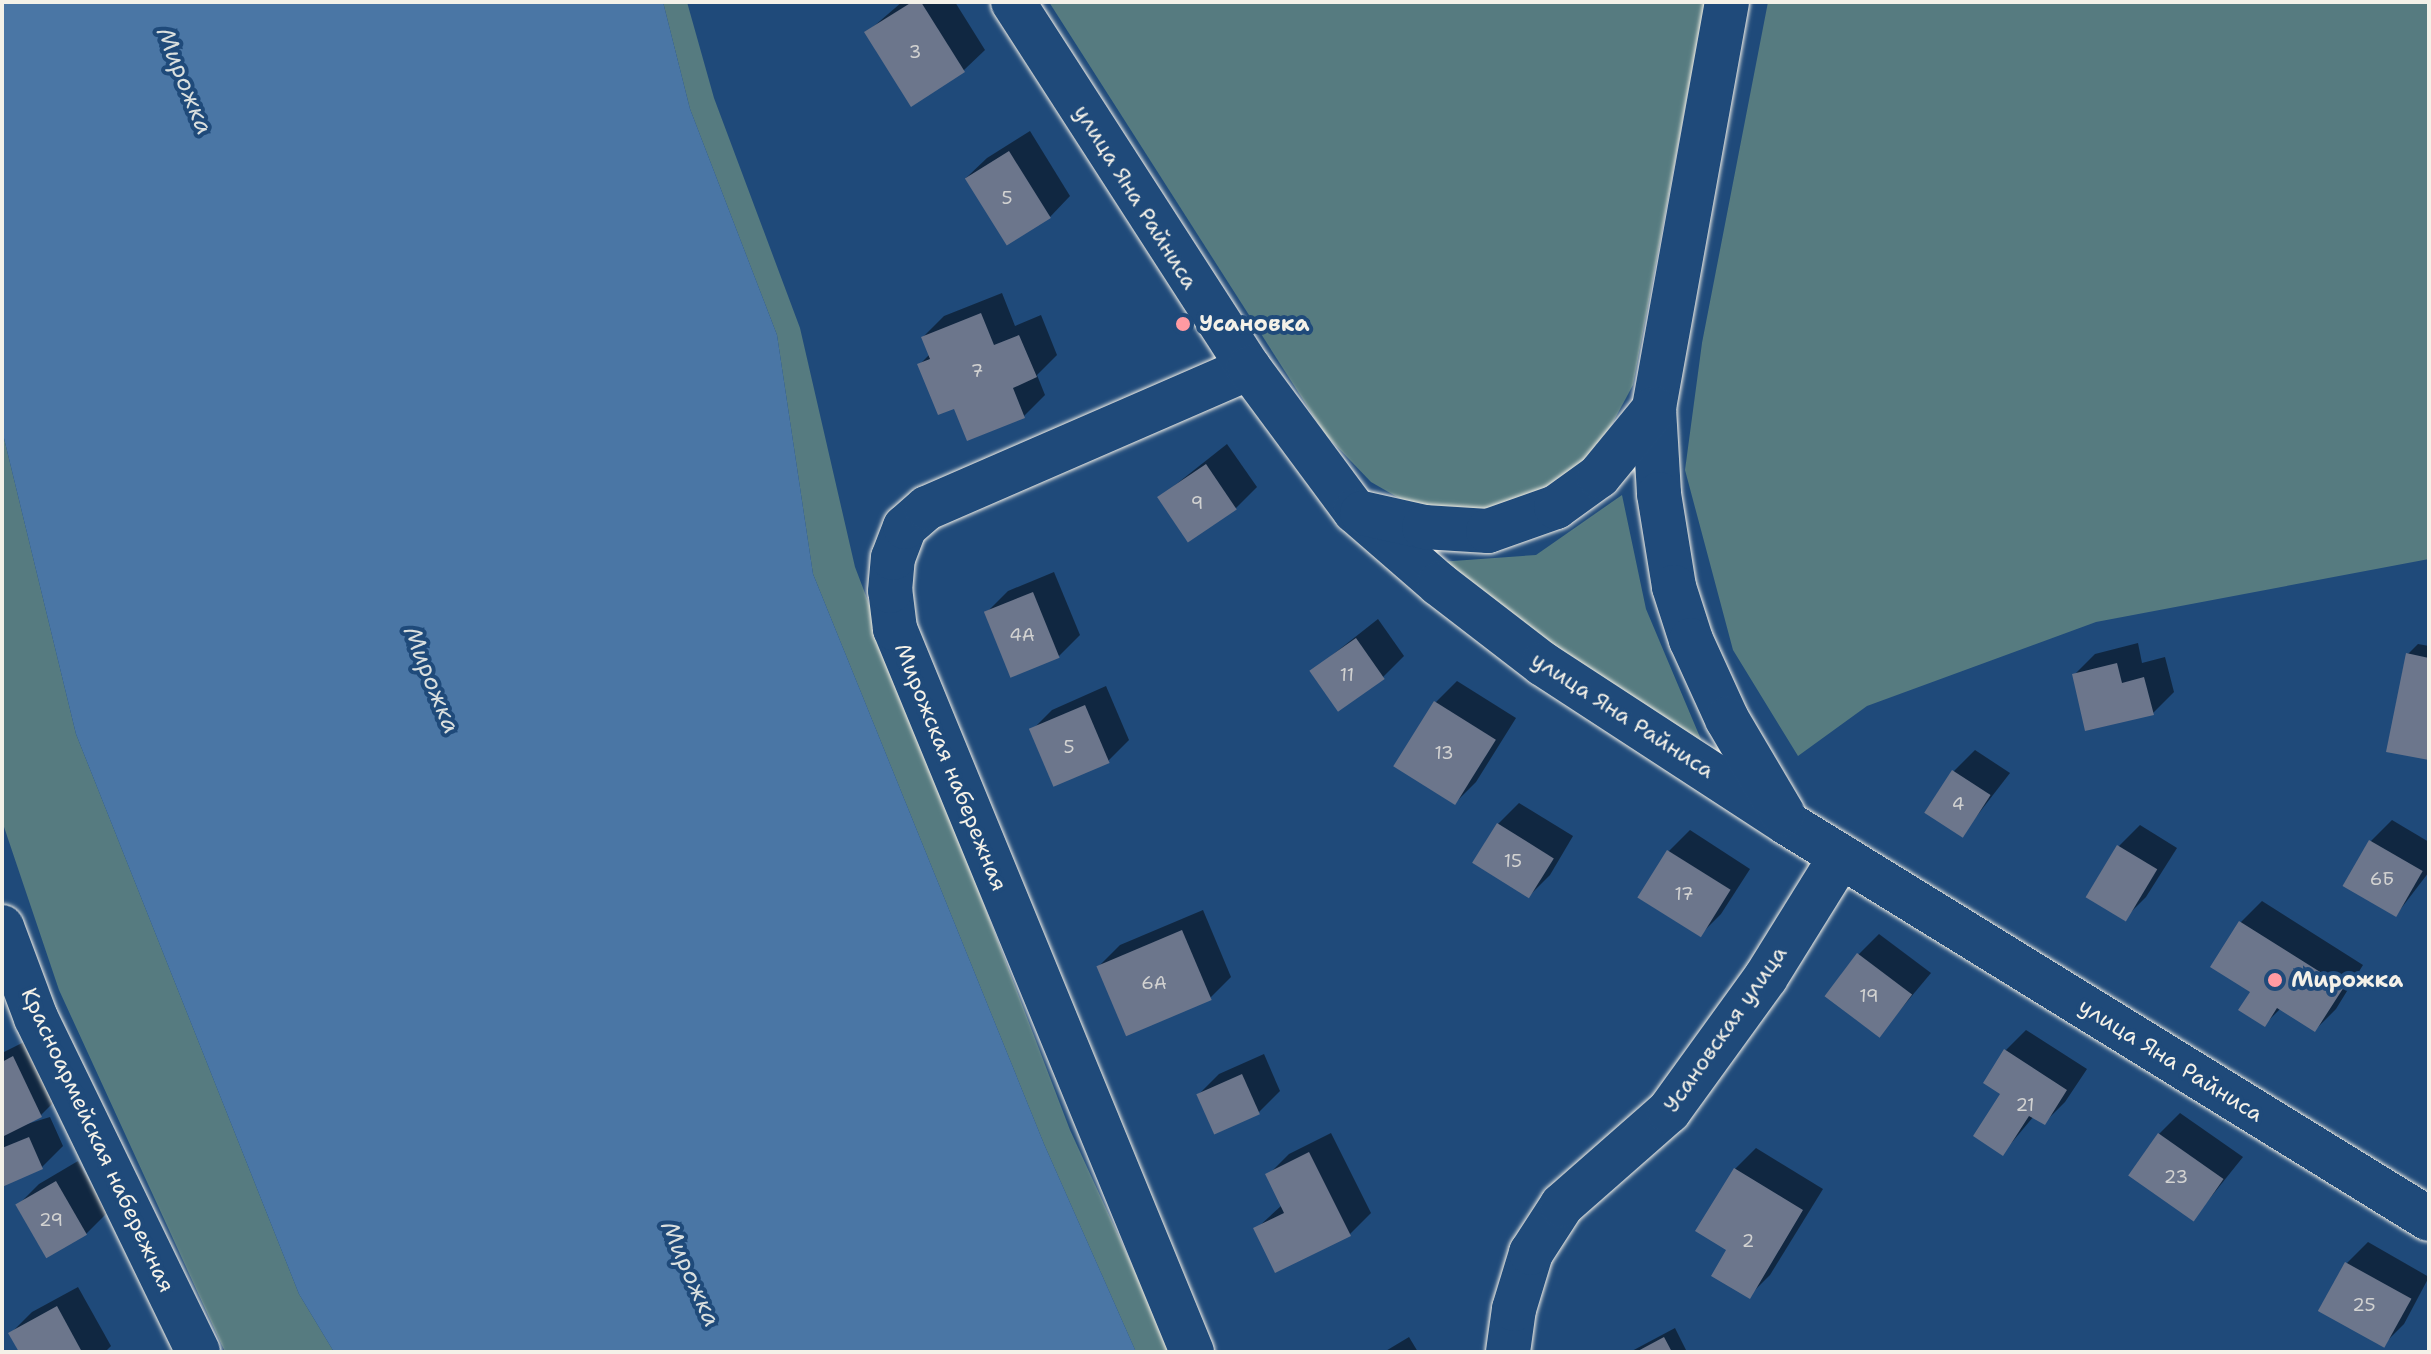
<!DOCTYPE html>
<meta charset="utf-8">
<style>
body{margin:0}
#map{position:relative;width:2431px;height:1354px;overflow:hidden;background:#1f4a7a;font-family:"Shantell Sans",sans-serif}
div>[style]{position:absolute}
.green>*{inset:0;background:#567b80}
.water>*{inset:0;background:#4a76a5}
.shadow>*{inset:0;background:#0007}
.building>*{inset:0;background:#6c768c;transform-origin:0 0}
.roads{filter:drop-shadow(0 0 2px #f4f1e8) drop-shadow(0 0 2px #f4f1e8)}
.street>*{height:44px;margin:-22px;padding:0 22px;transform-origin:22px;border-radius:22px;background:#1f4a7a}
.secondary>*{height:44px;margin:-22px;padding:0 22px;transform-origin:22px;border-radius:22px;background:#1f4a7a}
.dots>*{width:22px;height:22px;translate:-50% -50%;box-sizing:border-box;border:4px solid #1f4a7a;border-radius:50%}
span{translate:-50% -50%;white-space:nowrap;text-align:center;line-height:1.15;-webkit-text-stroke:8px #1f4a7a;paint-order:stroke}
.number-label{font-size:18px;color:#d2d2d1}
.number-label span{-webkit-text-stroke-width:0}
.street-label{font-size:22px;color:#f4f1e8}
.poi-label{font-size:22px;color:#f4f1e8;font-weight:700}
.left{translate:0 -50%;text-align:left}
.water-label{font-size:24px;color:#dadfde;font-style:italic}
.frame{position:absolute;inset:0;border:4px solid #f4f1e8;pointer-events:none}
</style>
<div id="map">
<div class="green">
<i style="clip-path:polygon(663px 2px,687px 2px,714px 98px,800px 328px,855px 567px,1070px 1130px,1172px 1352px,1136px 1352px,1044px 1144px,813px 574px,777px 335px,690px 109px)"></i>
<i style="clip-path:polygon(1049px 2px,1705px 2px,1633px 385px,1597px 452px,1557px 485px,1502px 507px,1459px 513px,1411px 505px,1371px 482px,1325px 434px)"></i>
<i style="clip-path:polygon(1768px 2px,2429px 2px,2429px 559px,2096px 622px,1867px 706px,1798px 756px,1733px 650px,1685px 470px,1702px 343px)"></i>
<i style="clip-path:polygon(2px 430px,76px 734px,299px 1294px,334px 1352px,225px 1352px,59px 990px,2px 821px)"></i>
<i style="clip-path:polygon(1622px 495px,1646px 609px,1705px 749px,1562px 657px,1439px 562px,1536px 555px)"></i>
</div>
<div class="water">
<i style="clip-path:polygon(2px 2px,663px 2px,690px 109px,777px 335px,813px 574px,1044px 1144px,1136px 1352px,334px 1352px,299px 1294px,76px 734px,2px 430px)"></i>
</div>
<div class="shadow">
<i style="clip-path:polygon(902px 2px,955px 2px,985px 50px,964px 70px,912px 104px,866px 33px)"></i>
<i style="clip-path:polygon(1030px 131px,1070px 196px,1050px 217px,966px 178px,987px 158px)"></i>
<i style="clip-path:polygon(1002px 293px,1015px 326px,1041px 315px,1057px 355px,1037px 375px,1045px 395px,1024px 416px,955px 407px,919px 365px,930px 354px,923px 337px,944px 316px)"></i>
<i style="clip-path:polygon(1227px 444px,1257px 487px,1236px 508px,1160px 497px)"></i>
<i style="clip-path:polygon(1054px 572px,1080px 635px,1059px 656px,987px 612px,1008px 591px)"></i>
<i style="clip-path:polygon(1378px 619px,1404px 656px,1383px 677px,1312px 671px)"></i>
<i style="clip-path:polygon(2138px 643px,2142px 663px,2165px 657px,2174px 692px,2153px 713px,2074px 675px,2095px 654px)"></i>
<i style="clip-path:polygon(2418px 644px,2429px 646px,2429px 758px,2408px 654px)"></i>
<i style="clip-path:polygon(1457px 681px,1516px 718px,1476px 782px,1455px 803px,1395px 766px,1436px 702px)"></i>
<i style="clip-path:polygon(1106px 686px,1129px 740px,1108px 761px,1031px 731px,1052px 710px)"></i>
<i style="clip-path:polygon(1975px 750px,2010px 773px,1962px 835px,1954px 771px)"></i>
<i style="clip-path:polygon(1519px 803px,1573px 836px,1550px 875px,1529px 896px,1498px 824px)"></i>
<i style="clip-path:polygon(2392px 820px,2429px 842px,2429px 872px,2396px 915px,2371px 841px)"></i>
<i style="clip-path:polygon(2140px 825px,2177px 848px,2146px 897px,2125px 918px,2119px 846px)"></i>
<i style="clip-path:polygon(1690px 830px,1750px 869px,1721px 914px,1700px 935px,1669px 851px)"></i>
<i style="clip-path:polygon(2262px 901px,2363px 965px,2336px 1009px,2315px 1030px,2281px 1008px,2265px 1024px,2252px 991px,2241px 922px)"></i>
<i style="clip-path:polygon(1203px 910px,1231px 977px,1210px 998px,1099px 966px,1120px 945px)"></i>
<i style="clip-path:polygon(1879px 934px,1931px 973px,1880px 1034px,1858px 955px)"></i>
<i style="clip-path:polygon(2026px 1030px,2087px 1069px,2065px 1102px,2044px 1123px,2034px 1116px,2003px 1153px,2005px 1051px)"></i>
<i style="clip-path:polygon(34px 1037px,62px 1094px,41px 1115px,14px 1128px,50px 1117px,63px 1146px,42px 1167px,2px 1184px,2px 1053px)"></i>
<i style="clip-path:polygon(1264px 1054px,1280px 1091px,1259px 1112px,1198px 1095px,1219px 1074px)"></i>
<i style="clip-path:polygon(2180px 1113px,2243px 1157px,2194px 1218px,2159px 1134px)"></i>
<i style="clip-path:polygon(1331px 1133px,1371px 1213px,1350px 1234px,1256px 1229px,1282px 1205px,1268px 1175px,1289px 1154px)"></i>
<i style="clip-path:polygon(1756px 1148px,1823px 1189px,1770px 1275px,1749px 1296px,1729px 1250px,1735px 1169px)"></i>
<i style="clip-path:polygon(78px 1161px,107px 1213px,86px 1234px,18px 1205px,39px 1184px)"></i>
<i style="clip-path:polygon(2368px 1242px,2429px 1277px,2404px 1324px,2383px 1345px,2347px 1263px)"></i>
<i style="clip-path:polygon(78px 1287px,111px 1346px,105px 1352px,21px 1352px,11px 1333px,32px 1312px)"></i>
<i style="clip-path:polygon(1675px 1328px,1687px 1352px,1630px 1352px)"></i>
<i style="clip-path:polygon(1409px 1337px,1418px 1352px,1384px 1352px)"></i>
</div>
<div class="building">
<i style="clip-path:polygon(912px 2px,921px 2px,965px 72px,911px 107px,864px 32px)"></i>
<i style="left:1009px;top:151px;width:79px;height:52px;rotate:58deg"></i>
<i style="clip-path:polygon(981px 313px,994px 345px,1019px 335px,1037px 377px,1013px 388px,1025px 418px,967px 441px,954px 409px,938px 415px,917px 364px,930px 359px,921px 337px)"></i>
<i style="left:1206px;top:464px;width:55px;height:59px;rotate:56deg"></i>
<i style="left:1033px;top:592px;width:71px;height:53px;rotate:68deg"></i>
<i style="left:1356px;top:638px;width:50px;height:57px;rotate:55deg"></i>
<i style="clip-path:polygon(2406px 653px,2429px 658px,2429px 760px,2386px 752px)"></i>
<i style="clip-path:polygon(2117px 663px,2122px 683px,2144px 677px,2154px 715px,2085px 731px,2072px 674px)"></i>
<i style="left:1434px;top:701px;width:73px;height:77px;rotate:32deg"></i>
<i style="left:1085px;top:705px;width:63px;height:61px;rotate:67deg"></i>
<i style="left:1952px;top:770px;width:46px;height:51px;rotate:33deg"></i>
<i style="left:1497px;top:823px;width:67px;height:47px;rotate:32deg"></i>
<i style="left:2369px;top:840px;width:62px;height:53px;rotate:30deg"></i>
<i style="left:2117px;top:845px;width:47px;height:61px;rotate:31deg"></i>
<i style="left:1667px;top:850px;width:75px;height:56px;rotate:32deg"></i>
<i style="clip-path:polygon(2239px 921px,2344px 987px,2315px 1032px,2277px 1008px,2265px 1027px,2238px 1010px,2250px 992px,2210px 967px)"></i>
<i style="left:1182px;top:930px;width:76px;height:93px;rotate:67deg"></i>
<i style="left:1857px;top:953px;width:69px;height:54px;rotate:37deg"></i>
<i style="clip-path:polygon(2004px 1049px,2067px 1090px,2045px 1125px,2029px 1116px,2003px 1156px,1973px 1136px,2000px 1094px,1983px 1083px)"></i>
<i style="clip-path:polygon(13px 1056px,42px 1117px,2px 1137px,2px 1062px)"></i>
<i style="left:1242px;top:1074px;width:44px;height:50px;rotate:66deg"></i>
<i style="left:2158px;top:1133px;width:80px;height:52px;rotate:35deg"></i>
<i style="clip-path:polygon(29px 1137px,43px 1169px,2px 1187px,2px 1148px)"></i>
<i style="clip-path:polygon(1309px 1152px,1351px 1236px,1275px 1273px,1253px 1228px,1284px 1213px,1265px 1174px)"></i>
<i style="clip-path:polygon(1734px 1168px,1803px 1210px,1750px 1299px,1711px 1276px,1726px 1250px,1695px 1231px)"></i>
<i style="left:56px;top:1181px;width:62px;height:47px;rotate:60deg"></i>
<i style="left:2345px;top:1262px;width:76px;height:56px;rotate:29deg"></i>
<i style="clip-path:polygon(57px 1306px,82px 1352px,19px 1352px,8px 1333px)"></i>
<i style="clip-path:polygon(1664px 1337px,1672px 1352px,1636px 1352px)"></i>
</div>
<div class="roads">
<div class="street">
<i style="left:2px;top:927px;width:97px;rotate:69.5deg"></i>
<i style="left:36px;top:1018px;width:371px;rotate:64.1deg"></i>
<i style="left:1192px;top:1352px;width:782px;rotate:-112.33deg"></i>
<i style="left:895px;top:629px;width:38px;rotate:-97deg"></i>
<i style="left:890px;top:591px;width:33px;rotate:-85deg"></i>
<i style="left:893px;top:558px;width:33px;rotate:-69deg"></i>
<i style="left:905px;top:527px;width:29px;rotate:-41deg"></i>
<i style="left:927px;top:508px;width:351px;rotate:-23.5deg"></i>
<i style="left:1508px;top:1352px;width:43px;rotate:-82.1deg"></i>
<i style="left:1514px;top:1309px;width:59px;rotate:-73.1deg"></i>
<i style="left:1531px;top:1253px;width:57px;rotate:-57.1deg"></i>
<i style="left:1562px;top:1205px;width:142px;rotate:-41.3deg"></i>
<i style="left:1669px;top:1111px;width:165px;rotate:-54.1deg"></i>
<i style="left:1766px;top:977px;width:142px;rotate:-58.2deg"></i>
</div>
<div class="secondary">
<i style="left:1013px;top:2px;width:435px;rotate:57.2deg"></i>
<i style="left:1249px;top:368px;width:178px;rotate:53.5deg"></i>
<i style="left:1355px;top:511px;width:111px;rotate:41deg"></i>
<i style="left:1439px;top:584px;width:131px;rotate:37.6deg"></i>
<i style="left:1543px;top:664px;width:291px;rotate:33.1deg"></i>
<i style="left:1787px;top:823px;width:754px;rotate:31.67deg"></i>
<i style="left:1727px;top:2px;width:413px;rotate:100.2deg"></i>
<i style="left:1654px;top:409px;width:85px;rotate:86.6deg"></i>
<i style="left:1659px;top:494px;width:94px;rotate:80.8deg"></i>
<i style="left:1674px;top:587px;width:56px;rotate:72.2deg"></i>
<i style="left:1691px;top:640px;width:87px;rotate:65.5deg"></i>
<i style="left:1727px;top:719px;width:110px;rotate:59.5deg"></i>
<i style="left:1362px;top:513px;width:64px;rotate:12.7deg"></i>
<i style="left:1424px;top:527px;width:64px;rotate:3.6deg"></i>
<i style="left:1488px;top:531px;width:72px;rotate:-19.4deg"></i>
<i style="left:1556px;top:507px;width:53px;rotate:-35.8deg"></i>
<i style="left:1599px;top:476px;width:87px;rotate:-50.6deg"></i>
</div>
</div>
<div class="dots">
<i style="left:1183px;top:324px;background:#ff9aa2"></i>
<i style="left:2275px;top:980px;background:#ff9aa2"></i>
</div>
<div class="number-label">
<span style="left:915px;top:52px">3</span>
<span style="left:1007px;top:198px">5</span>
<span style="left:977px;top:371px">7</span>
<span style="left:1197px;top:503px">9</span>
<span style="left:1022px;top:635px">4А</span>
<span style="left:1347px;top:675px">11</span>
<span style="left:1069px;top:747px">5</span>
<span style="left:1444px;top:753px">13</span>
<span style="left:1958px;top:804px">4</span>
<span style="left:1513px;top:861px">15</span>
<span style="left:2382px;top:879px">6Б</span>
<span style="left:1684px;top:894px">17</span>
<span style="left:1154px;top:983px">6А</span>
<span style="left:1869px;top:996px">19</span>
<span style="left:2025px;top:1105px">21</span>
<span style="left:2176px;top:1177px">23</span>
<span style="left:51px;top:1220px">29</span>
<span style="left:1748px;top:1241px">2</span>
<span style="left:2364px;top:1305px">25</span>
</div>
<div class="street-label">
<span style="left:1136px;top:197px;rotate:58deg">улица Яна Райниса</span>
<span style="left:1623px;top:715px;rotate:33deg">улица Яна Райниса</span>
<span style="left:951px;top:767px;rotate:68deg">Мирожская набережная</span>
<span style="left:1725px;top:1029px;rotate:-55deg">Усановская улица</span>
<span style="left:2171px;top:1060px;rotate:32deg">улица Яна Райниса</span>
<span style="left:98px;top:1140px;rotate:65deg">Красноармейская набережная</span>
</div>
<div class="poi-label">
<span class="left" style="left:1199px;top:324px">Усановка</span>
<span class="left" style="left:2291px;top:980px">Мирожка</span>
</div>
<div class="water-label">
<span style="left:184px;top:81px;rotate:68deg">Мирожка</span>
<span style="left:431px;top:680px;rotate:68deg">Мирожка</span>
<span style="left:690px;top:1274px;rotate:66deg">Мирожка</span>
</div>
<div class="frame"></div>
</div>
